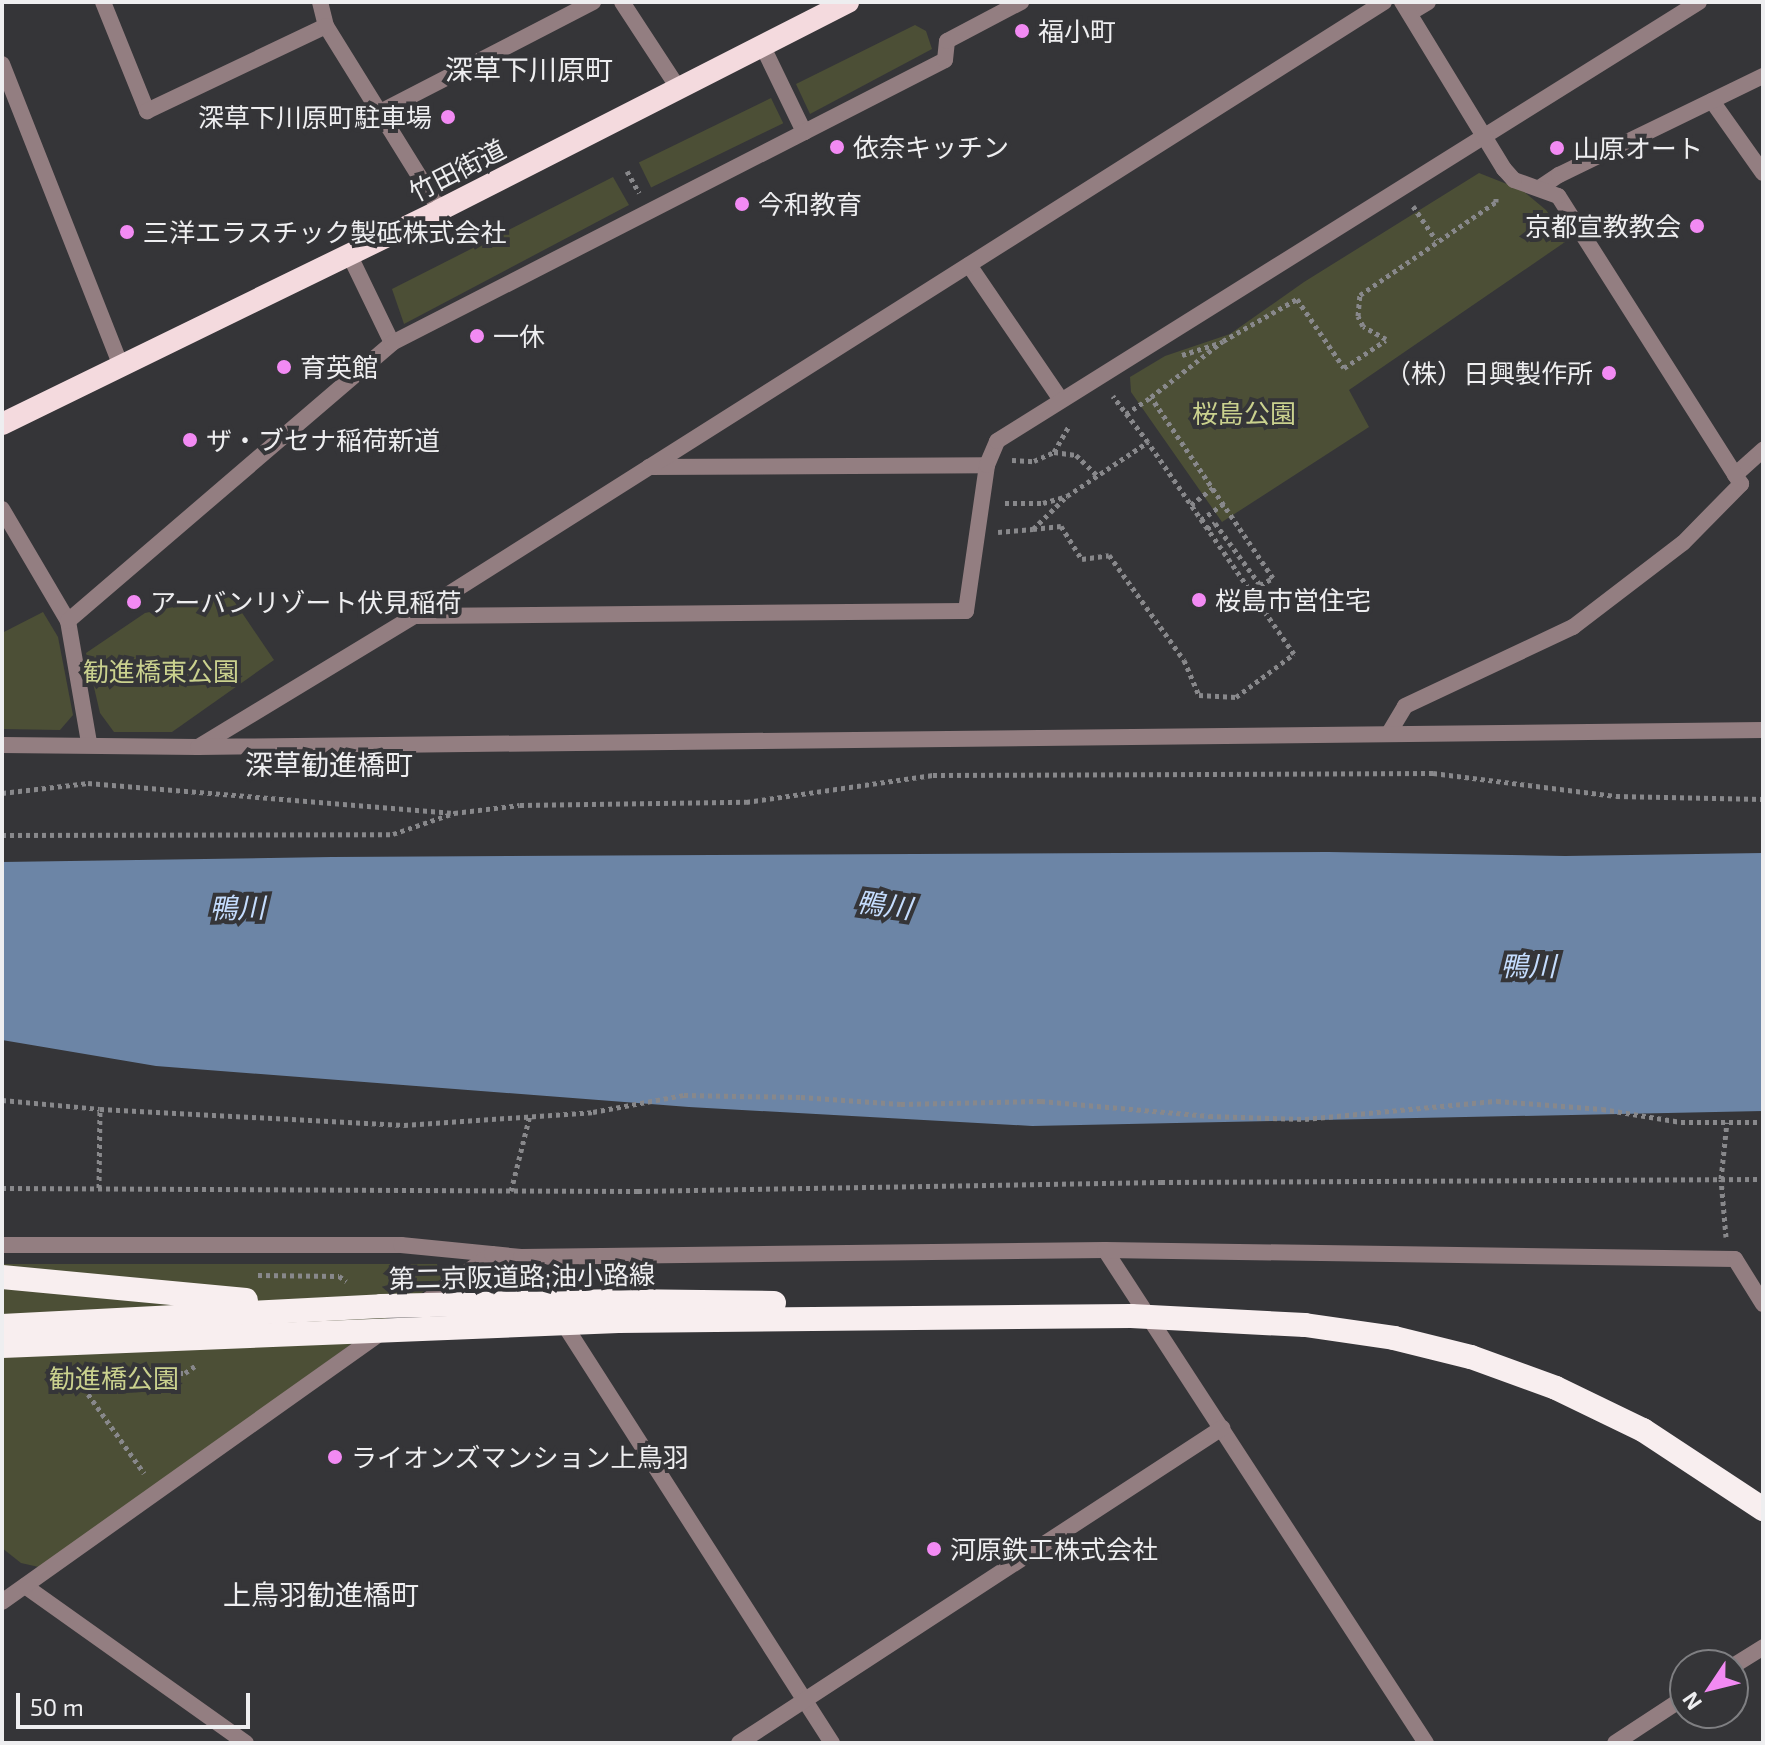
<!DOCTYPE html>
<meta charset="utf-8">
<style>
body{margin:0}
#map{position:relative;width:1765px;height:1745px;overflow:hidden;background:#353538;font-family:"Exo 2","Noto Sans JP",sans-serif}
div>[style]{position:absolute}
.green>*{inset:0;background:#4c4f36;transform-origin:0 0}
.water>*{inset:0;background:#6c85a6}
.path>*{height:5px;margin-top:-2.5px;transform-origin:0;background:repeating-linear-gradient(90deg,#88888b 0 4px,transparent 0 8px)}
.service>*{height:16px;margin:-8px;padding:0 8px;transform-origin:8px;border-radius:8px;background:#937e81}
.minor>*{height:16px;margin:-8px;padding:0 8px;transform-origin:8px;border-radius:8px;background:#937e81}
.tertiary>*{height:16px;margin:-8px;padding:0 8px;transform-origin:8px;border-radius:8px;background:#937e81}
.trunk>*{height:22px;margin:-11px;padding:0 11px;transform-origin:11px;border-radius:11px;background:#f4dade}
.motorway>*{height:24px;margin:-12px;padding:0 12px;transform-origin:12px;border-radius:12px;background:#f8eeef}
.dots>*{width:22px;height:22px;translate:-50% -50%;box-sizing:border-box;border:4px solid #353538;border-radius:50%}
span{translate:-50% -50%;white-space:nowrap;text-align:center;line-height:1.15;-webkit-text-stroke:8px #353538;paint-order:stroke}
.poi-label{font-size:26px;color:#eeeef0}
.left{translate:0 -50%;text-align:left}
.right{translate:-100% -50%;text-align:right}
.street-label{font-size:26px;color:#eeeef0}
.park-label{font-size:26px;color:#cad18e}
.neighbourhood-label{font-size:28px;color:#eeeef0}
.water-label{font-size:28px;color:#c5ddfe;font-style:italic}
.frame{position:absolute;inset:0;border:4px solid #eeeef0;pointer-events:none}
.north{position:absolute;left:1669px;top:1649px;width:80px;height:80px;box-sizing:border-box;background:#353538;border:2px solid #7f7f82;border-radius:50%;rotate:235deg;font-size:22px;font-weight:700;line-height:32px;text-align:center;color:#eeeef0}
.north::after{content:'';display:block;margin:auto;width:28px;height:36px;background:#f28af3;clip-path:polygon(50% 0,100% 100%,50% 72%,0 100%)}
.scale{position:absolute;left:16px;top:1693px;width:234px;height:36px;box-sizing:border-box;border:4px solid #eeeef0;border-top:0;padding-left:10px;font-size:24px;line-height:28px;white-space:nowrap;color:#eeeef0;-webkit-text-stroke:6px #353538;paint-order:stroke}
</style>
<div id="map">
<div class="green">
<i style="clip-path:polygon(915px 25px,926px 31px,932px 49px,810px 114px,796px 84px)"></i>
<i style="left:771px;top:98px;width:28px;height:147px;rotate:64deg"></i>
<i style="clip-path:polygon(1479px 173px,1522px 190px,1546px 210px,1568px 240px,1349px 390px,1369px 427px,1222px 522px,1131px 392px,1130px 377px,1165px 356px,1230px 334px,1304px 282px)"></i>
<i style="clip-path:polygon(613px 177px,629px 205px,404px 324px,392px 289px)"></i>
<i style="clip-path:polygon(230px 595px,274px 660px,172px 732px,114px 732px,100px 713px,86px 653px,145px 613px)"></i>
<i style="clip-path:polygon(43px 612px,58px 637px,73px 715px,60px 730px,2px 729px,2px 633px)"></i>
<i style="clip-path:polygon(2px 1264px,437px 1264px,441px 1279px,43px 1568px,21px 1563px,2px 1548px)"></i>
</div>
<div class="water">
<i style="clip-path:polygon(1328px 852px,1565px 856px,1763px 853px,1763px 1111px,1032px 1126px,689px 1107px,156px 1066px,2px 1040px,2px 862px,332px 857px)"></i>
</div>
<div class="path">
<i style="left:627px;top:171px;width:25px;rotate:61deg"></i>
<i style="left:1413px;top:206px;width:41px;rotate:55.9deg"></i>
<i style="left:1386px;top:339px;width:26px;rotate:-151deg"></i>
<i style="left:1363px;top:326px;width:11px;rotate:-117deg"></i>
<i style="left:1358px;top:316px;width:21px;rotate:-85deg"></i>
<i style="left:1360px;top:295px;width:165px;rotate:-34.4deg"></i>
<i style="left:1496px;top:202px;width:6px;rotate:-90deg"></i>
<i style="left:1182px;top:355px;width:38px;rotate:-18deg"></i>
<i style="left:1126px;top:414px;width:30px;rotate:-34deg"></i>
<i style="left:1054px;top:452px;width:22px;rotate:8deg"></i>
<i style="left:1076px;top:455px;width:29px;rotate:44deg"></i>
<i style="left:1012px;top:460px;width:22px;rotate:3deg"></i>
<i style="left:1034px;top:461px;width:22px;rotate:-24deg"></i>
<i style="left:1054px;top:452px;width:30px;rotate:-60deg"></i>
<i style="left:1005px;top:503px;width:38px"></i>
<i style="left:1043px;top:503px;width:25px;rotate:-16deg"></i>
<i style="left:1191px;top:505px;width:29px;rotate:-38deg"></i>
<i style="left:1201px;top:520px;width:29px;rotate:-36deg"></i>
<i style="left:1033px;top:529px;width:28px;rotate:-6deg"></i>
<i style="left:1061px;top:526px;width:39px;rotate:58deg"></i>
<i style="left:1082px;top:559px;width:27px;rotate:-8deg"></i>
<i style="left:1109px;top:555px;width:129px;rotate:54.5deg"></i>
<i style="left:1184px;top:660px;width:38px;rotate:67deg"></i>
<i style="left:1199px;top:695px;width:37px;rotate:3deg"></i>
<i style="left:1236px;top:697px;width:72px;rotate:-36.6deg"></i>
<i style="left:1294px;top:654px;width:257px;rotate:-124.6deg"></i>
<i style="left:1207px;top:529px;width:10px;rotate:-37deg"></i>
<i style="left:1215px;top:523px;width:77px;rotate:54deg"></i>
<i style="left:1260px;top:585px;width:15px;rotate:-28deg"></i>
<i style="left:1273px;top:578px;width:218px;rotate:-124deg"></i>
<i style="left:1151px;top:397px;width:91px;rotate:-37.9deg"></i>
<i style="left:1223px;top:341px;width:85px;rotate:-29.6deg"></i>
<i style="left:1297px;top:299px;width:83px;rotate:55.7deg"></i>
<i style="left:1344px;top:368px;width:50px;rotate:-33.7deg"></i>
<i style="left:998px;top:532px;width:35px;rotate:-5deg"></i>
<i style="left:1033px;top:529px;width:47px;rotate:-44.1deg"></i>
<i style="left:1067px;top:496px;width:97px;rotate:-33.7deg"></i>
<i style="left:1148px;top:442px;width:58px;rotate:-127.3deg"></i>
<i style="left:2px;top:793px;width:87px;rotate:-6.6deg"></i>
<i style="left:88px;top:783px;width:364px;rotate:4.7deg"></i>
<i style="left:2px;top:835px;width:391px;rotate:-0.1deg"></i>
<i style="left:393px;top:834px;width:65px;rotate:-19deg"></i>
<i style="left:454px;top:813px;width:66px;rotate:-6.9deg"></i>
<i style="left:520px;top:805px;width:226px;rotate:-0.8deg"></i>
<i style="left:746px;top:802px;width:189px;rotate:-8.2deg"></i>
<i style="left:933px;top:775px;width:500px;rotate:-0.23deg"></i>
<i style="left:1433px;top:773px;width:184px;rotate:7.2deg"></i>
<i style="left:1616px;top:796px;width:147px;rotate:1.2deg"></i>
<i style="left:2px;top:1100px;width:98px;rotate:5.2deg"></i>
<i style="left:100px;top:1109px;width:304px;rotate:3deg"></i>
<i style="left:404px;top:1125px;width:189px;rotate:-3.9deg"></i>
<i style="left:593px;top:1112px;width:93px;rotate:-10.6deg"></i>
<i style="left:684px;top:1095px;width:117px;rotate:1deg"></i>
<i style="left:801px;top:1097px;width:100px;rotate:4deg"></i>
<i style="left:901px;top:1104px;width:140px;rotate:-1.2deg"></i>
<i style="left:1041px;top:1101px;width:169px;rotate:5.1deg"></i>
<i style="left:1209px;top:1116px;width:96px;rotate:1.8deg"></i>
<i style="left:1305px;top:1119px;width:193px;rotate:-5.4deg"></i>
<i style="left:1497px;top:1101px;width:105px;rotate:4.4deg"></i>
<i style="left:1602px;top:1109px;width:80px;rotate:9.3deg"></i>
<i style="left:1681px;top:1122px;width:82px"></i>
<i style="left:2px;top:1188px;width:636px;rotate:0.27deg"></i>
<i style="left:638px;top:1191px;width:523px;rotate:-0.99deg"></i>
<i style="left:1161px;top:1182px;width:602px;rotate:-0.29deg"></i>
<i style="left:99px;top:1188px;width:79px;rotate:-89.3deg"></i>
<i style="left:511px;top:1191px;width:78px;rotate:-76deg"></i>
<i style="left:1726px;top:1237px;width:58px;rotate:-94.9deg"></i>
<i style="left:1721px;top:1179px;width:57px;rotate:-84deg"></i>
<i style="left:258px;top:1275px;width:81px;rotate:0.7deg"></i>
<i style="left:339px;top:1276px;width:9px;rotate:36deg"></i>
<i style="left:147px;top:1370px;width:38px;rotate:5deg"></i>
<i style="left:185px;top:1373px;width:12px;rotate:-35deg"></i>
<i style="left:81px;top:1371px;width:24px;rotate:73deg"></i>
<i style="left:88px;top:1394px;width:97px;rotate:54.7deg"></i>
</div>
<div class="service">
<i style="left:103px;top:2px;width:118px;rotate:68deg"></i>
<i style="left:147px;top:111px;width:198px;rotate:-25.4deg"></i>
<i style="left:1410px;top:13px;width:21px;rotate:-31deg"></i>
</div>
<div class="minor">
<i style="left:320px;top:2px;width:25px;rotate:76deg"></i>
<i style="left:326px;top:26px;width:216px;rotate:58.2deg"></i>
<i style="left:622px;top:2px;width:104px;rotate:56.8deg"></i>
<i style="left:762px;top:45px;width:97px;rotate:64.2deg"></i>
<i style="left:1712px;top:101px;width:88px;rotate:54.7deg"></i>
<i style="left:380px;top:112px;width:240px;rotate:-27.3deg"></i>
<i style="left:1541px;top:187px;width:22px;rotate:-34deg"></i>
<i style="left:1559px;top:175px;width:227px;rotate:-25.9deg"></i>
<i style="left:349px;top:254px;width:99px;rotate:64.2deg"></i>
<i style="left:969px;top:265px;width:163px;rotate:55.7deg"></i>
<i style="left:649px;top:467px;width:338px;rotate:-0.3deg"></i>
<i style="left:1735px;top:475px;width:38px;rotate:-42deg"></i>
<i style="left:2px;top:509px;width:130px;rotate:59.5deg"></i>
<i style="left:68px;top:621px;width:124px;rotate:80.2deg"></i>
<i style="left:414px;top:616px;width:552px;rotate:-0.52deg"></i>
<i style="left:966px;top:611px;width:148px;rotate:-81.8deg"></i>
<i style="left:987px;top:465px;width:26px;rotate:-67deg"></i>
<i style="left:997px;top:441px;width:828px;rotate:-32.02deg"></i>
<i style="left:68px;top:621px;width:427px;rotate:-40.6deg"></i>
<i style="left:392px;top:343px;width:621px;rotate:-27.1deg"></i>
<i style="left:945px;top:60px;width:19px;rotate:-84deg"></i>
<i style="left:947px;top:41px;width:84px;rotate:-27.8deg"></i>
<i style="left:1389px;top:733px;width:31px;rotate:-59deg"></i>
<i style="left:1405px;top:706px;width:186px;rotate:-25.2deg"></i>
<i style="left:1573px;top:627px;width:138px;rotate:-37.4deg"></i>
<i style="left:1683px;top:543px;width:83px;rotate:-45.5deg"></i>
<i style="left:1741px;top:484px;width:341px;rotate:-122.4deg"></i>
<i style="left:1558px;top:196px;width:47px;rotate:-160deg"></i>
<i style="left:1514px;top:180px;width:15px;rotate:-132deg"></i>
<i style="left:1504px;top:169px;width:196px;rotate:-121.4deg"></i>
<i style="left:198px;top:747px;width:253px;rotate:-31.2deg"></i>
<i style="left:414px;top:616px;width:1148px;rotate:-32.33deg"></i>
<i style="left:2px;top:1245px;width:399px"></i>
<i style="left:401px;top:1245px;width:91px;rotate:5.6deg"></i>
<i style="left:1105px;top:1250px;width:588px;rotate:56.93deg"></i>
<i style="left:521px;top:1257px;width:577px;rotate:57.38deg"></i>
<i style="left:422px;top:1304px;width:86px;rotate:-35.5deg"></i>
<i style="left:492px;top:1254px;width:29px;rotate:6deg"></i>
<i style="left:521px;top:1257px;width:584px;rotate:-0.69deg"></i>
<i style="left:1105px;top:1250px;width:630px;rotate:0.82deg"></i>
<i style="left:1735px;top:1259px;width:53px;rotate:58.1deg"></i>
<i style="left:25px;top:1586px;width:271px;rotate:35.4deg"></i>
<i style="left:2px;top:1602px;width:468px;rotate:-35.4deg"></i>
<i style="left:1733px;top:1666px;width:36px;rotate:-32deg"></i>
<i style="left:739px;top:1743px;width:577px;rotate:-33.11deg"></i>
<i style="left:1615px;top:1743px;width:84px;rotate:-33.3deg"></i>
</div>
<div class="tertiary">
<i style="left:2px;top:64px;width:327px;rotate:68.5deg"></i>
<i style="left:2px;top:745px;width:196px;rotate:0.6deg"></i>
<i style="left:198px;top:747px;width:1565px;rotate:-0.62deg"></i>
</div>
<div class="trunk">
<i style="left:2px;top:424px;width:487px;rotate:-26deg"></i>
<i style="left:440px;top:210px;width:458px;rotate:-27deg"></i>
</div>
<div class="motorway">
<i style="left:2px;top:1277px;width:245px;rotate:5.4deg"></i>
<i style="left:2px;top:1326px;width:380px;rotate:-3deg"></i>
<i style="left:381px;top:1306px;width:238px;rotate:-1.2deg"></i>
<i style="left:619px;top:1301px;width:155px;rotate:0.7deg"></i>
<i style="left:2px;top:1346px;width:617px;rotate:-2.32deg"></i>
<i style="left:618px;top:1321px;width:513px;rotate:-0.56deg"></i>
<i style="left:1131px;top:1316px;width:174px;rotate:3deg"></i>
<i style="left:1305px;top:1325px;width:90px;rotate:8.3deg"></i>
<i style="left:1394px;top:1338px;width:79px;rotate:13.9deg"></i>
<i style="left:1471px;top:1357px;width:90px;rotate:20deg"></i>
<i style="left:1556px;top:1388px;width:97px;rotate:25.8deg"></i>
<i style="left:1643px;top:1430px;width:144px;rotate:33.4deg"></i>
</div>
<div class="dots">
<i style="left:1022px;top:31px;background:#f28af3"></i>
<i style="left:448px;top:117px;background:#f28af3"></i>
<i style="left:837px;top:147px;background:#f28af3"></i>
<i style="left:1557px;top:148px;background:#f28af3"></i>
<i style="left:742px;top:204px;background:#f28af3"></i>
<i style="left:1697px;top:226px;background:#f28af3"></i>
<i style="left:127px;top:232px;background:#f28af3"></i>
<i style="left:477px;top:336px;background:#f28af3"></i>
<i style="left:284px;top:367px;background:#f28af3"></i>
<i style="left:1609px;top:373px;background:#f28af3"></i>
<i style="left:190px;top:440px;background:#f28af3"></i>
<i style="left:1199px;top:600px;background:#f28af3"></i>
<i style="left:134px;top:602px;background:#f28af3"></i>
<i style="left:335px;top:1457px;background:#f28af3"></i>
<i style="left:934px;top:1549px;background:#f28af3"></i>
</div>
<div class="poi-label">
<span class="left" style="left:1038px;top:31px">福小町</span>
<span class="right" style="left:432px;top:117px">深草下川原町駐車場</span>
<span class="left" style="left:853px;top:147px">依奈キッチン</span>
<span class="left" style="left:1573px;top:148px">山原オート</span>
<span class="left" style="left:758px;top:204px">今和教育</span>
<span class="right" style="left:1681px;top:226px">京都宣教教会</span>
<span class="left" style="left:143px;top:232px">三洋エラスチック製砥株式会社</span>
<span class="left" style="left:493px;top:336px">一休</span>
<span class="left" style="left:300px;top:367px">育英館</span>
<span class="right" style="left:1593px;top:373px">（株）日興製作所</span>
<span class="left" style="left:206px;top:440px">ザ・ブセナ稲荷新道</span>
<span class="left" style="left:1215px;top:600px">桜島市営住宅</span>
<span class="left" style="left:150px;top:602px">アーバンリゾート伏見稲荷</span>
<span class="left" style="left:351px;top:1457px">ライオンズマンション上鳥羽</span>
<span class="left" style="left:950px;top:1549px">河原鉄工株式会社</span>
</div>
<div class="street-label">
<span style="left:457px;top:170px;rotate:-27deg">竹田街道</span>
<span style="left:522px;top:1276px;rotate:-1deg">第二京阪道路;油小路線</span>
</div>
<div class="park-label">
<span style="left:1244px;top:413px">桜島公園</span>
<span style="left:161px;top:671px">勧進橋東公園</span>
<span style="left:114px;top:1378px">勧進橋公園</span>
</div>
<div class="neighbourhood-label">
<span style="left:529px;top:69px">深草下川原町</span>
<span style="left:329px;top:764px">深草勧進橋町</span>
<span style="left:321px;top:1594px">上鳥羽勧進橋町</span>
</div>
<div class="water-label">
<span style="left:884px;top:904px;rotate:8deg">鴨川</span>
<span style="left:237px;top:907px;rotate:-1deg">鴨川</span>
<span style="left:1528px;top:965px">鴨川</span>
</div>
<div class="frame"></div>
<div class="north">N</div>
<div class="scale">50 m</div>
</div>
